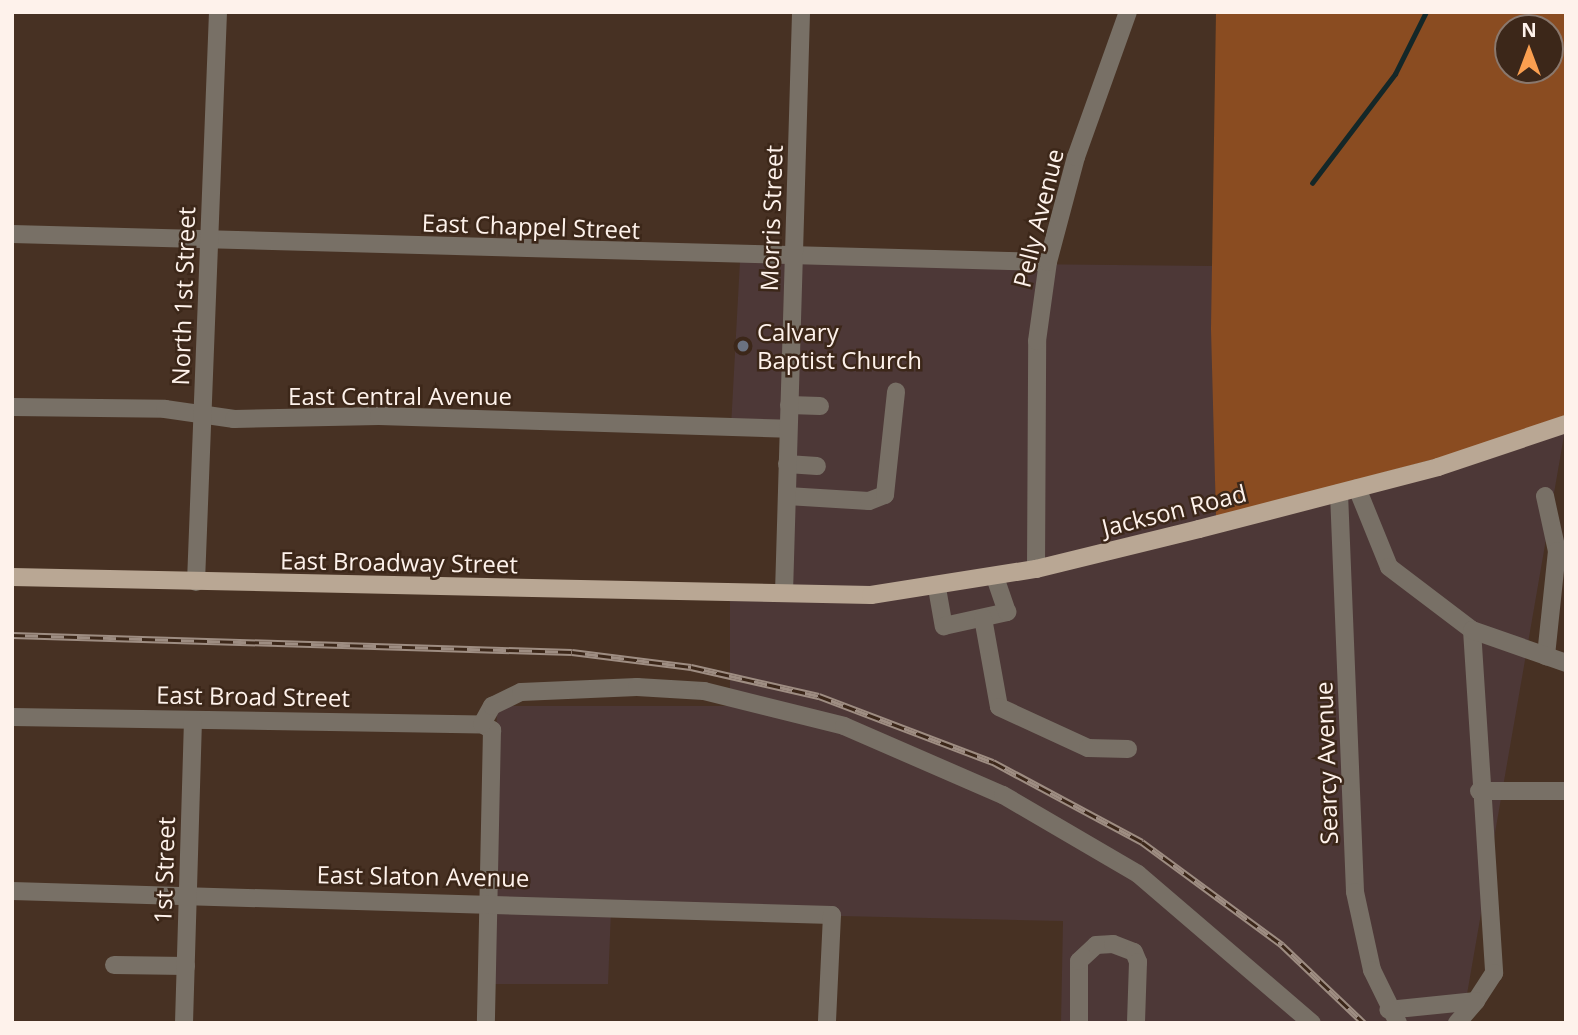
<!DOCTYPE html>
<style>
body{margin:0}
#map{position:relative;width:1578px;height:1035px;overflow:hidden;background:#473123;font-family:"Open Sans",sans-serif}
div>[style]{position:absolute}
.industrial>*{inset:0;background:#4d3837}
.green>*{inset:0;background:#8a4c21}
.stream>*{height:4.5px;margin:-2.25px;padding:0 2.25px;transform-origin:2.25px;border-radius:2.25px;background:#142728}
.minor>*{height:18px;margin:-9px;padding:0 9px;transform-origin:9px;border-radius:9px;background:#787066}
.major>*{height:18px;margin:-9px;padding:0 9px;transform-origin:9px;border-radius:9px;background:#b9a794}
.rail>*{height:7px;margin-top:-3.5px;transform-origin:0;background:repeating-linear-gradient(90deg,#3c2719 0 13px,#9e8d82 0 26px);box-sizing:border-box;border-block:2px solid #9e8d82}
.dots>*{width:19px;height:19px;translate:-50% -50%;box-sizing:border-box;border:4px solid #3c2719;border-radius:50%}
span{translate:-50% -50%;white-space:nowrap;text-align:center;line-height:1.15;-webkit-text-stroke:5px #3c2719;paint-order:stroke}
.street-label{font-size:24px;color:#fef2eb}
.poi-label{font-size:24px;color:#fef2eb}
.left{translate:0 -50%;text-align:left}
.frame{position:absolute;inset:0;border:14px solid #fef2eb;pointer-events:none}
.north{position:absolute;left:1494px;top:14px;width:70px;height:70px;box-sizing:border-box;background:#3c2719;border:2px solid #8a786d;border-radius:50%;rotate:0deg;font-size:19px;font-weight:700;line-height:28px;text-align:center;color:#fef2eb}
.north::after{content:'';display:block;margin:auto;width:24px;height:32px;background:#fa9f50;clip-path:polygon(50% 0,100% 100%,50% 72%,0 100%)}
</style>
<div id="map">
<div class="industrial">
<i style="clip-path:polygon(740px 261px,1212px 266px,1216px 517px,1566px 424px,1462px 1023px,1061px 1023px,1063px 921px,611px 911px,608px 984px,490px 984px,497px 706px,730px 706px,730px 597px,781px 597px,785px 431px,731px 427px)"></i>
</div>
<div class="green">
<i style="clip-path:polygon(evenodd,1216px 12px,1566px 12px,1566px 424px,1216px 517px,1211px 329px,1216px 12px,1508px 28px,1550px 28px,1550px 70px,1508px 70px,1508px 28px)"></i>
</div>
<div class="stream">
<i style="left:1312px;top:183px;width:137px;rotate:-52.7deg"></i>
<i style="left:1395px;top:74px;width:69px;rotate:-63.4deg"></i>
</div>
<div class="minor">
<i style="left:12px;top:234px;width:1036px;rotate:1.55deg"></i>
<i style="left:789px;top:405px;width:31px;rotate:2deg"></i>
<i style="left:12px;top:407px;width:153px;rotate:0.7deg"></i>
<i style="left:165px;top:409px;width:70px;rotate:8.2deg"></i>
<i style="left:234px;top:419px;width:145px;rotate:-1.2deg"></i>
<i style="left:379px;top:416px;width:409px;rotate:1.8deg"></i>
<i style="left:787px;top:464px;width:30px;rotate:4deg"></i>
<i style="left:1357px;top:488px;width:85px;rotate:67.9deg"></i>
<i style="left:1389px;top:567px;width:104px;rotate:37.2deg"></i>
<i style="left:1472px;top:630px;width:344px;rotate:86.3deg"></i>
<i style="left:1494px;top:973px;width:33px;rotate:123deg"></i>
<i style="left:1476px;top:1001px;width:88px;rotate:174.2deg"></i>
<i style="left:1339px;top:493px;width:399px;rotate:87.7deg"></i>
<i style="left:1355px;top:892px;width:80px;rotate:77.7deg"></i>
<i style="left:1372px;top:970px;width:59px;rotate:63.9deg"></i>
<i style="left:787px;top:496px;width:82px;rotate:3.5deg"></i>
<i style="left:869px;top:501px;width:17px;rotate:-21deg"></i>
<i style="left:885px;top:495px;width:104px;rotate:-83.9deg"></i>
<i style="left:1545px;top:496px;width:56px;rotate:77.7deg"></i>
<i style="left:1557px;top:551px;width:106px;rotate:96deg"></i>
<i style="left:1036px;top:569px;width:228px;rotate:-89.7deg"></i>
<i style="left:1037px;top:341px;width:80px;rotate:-82.1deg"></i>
<i style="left:1048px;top:262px;width:109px;rotate:-75.1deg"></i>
<i style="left:1076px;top:157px;width:154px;rotate:-70.3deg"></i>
<i style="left:196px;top:582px;width:570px;rotate:-87.79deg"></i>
<i style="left:937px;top:588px;width:39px;rotate:80deg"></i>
<i style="left:944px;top:626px;width:65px;rotate:-12.5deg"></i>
<i style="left:1007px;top:612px;width:37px;rotate:-109deg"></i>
<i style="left:784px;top:593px;width:581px;rotate:-88.32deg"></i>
<i style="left:983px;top:618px;width:90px;rotate:79.8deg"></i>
<i style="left:999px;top:707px;width:98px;rotate:24.7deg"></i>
<i style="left:1088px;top:748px;width:40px;rotate:1.4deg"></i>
<i style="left:1472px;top:630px;width:100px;rotate:19.3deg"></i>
<i style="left:12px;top:717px;width:470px;rotate:0.9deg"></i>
<i style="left:482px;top:724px;width:12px;rotate:31deg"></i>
<i style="left:492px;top:730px;width:293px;rotate:91.2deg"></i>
<i style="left:482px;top:724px;width:21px;rotate:-61deg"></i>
<i style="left:492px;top:706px;width:32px;rotate:-26deg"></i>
<i style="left:521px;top:692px;width:116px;rotate:-2.5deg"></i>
<i style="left:637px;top:687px;width:67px;rotate:3.4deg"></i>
<i style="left:704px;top:691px;width:144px;rotate:14deg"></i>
<i style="left:844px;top:726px;width:173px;rotate:23.5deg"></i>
<i style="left:1003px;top:795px;width:156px;rotate:30.3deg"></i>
<i style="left:1138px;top:874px;width:229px;rotate:40.6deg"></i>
<i style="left:1479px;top:791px;width:87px"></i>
<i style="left:12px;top:891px;width:820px;rotate:1.68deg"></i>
<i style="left:832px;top:915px;width:108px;rotate:92.7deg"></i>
<i style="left:114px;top:965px;width:72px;rotate:0.8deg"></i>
<i style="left:184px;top:1023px;width:303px;rotate:-88.3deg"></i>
<i style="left:1079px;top:1023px;width:62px;rotate:-90deg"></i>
<i style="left:1079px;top:961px;width:23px;rotate:-43deg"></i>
<i style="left:1096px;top:945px;width:17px;rotate:-3deg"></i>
<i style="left:1113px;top:944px;width:22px;rotate:21deg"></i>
<i style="left:1134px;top:952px;width:11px;rotate:68deg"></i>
<i style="left:1138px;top:962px;width:61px;rotate:91.9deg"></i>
<i style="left:1457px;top:1023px;width:29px;rotate:-49deg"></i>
</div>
<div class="major">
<i style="left:12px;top:577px;width:859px;rotate:1.2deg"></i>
<i style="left:871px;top:595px;width:167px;rotate:-9deg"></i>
<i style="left:1036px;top:569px;width:168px;rotate:-13.8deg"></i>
<i style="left:1199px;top:529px;width:247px;rotate:-14.5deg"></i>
<i style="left:1438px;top:467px;width:135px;rotate:-18.6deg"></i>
</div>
<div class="rail">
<i style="left:12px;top:635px;width:560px;rotate:1.74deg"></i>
<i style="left:572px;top:652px;width:120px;rotate:7.2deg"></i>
<i style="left:691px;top:667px;width:131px;rotate:12.8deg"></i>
<i style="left:819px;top:696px;width:186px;rotate:20.8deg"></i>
<i style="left:993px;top:762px;width:169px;rotate:28.2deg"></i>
<i style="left:1142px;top:842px;width:174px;rotate:36.3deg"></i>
<i style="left:1282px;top:945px;width:113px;rotate:43.6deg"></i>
</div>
<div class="dots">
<i style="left:743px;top:346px;background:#6b7280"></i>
</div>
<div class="street-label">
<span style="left:771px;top:218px;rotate:-88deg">Morris Street</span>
<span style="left:1038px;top:218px;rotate:-76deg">Pelly Avenue</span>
<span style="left:531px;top:226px;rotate:2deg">East Chappel Street</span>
<span style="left:183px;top:296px;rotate:-88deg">North 1st Street</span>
<span style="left:400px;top:396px">East Central Avenue</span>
<span style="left:1174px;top:510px;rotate:-14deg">Jackson Road</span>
<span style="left:399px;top:562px;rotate:1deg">East Broadway Street</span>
<span style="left:253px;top:696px;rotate:1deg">East Broad Street</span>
<span style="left:1326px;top:763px;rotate:-92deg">Searcy Avenue</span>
<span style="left:164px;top:870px;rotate:-88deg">1st Street</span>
<span style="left:423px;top:876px;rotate:1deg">East Slaton Avenue</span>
</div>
<div class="poi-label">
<span class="left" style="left:757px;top:346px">Calvary<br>Baptist Church</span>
</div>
<div class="frame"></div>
<div class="north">N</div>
</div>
